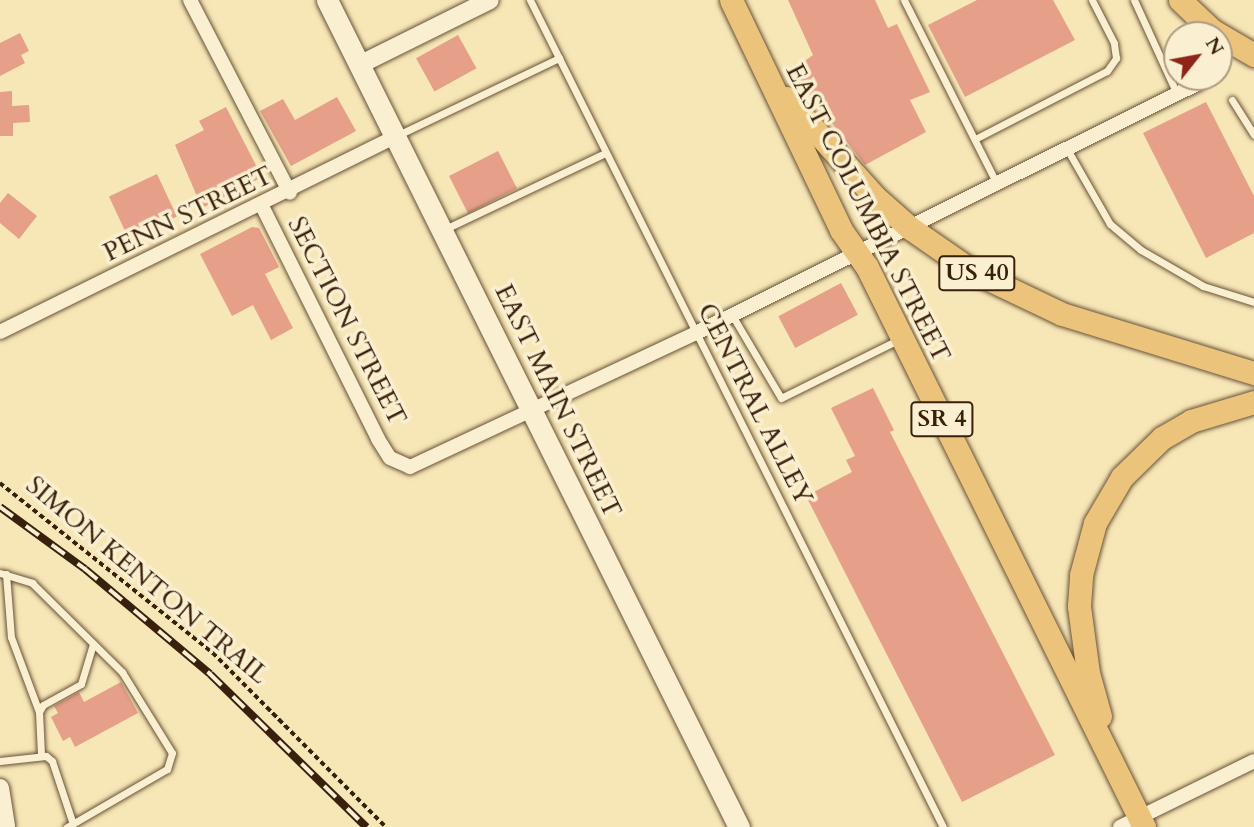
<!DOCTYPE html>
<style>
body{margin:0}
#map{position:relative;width:1254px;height:827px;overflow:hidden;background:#f7e6b6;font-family:Cardo,serif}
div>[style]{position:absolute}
.building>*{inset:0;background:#e69f89;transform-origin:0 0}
.path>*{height:3.5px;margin-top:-1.75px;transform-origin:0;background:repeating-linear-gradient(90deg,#39200d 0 5px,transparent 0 8.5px)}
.roads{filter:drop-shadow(0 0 2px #685237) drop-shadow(0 0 2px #685237)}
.service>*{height:7px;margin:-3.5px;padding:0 3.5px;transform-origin:3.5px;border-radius:3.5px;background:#faefd0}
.minor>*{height:14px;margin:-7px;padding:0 7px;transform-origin:7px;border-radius:7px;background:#faefd0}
.tertiary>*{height:18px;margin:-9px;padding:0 9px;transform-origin:9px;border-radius:9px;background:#faefd0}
.secondary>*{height:21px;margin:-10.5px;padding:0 10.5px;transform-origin:10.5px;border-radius:10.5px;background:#faefd0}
.primary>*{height:23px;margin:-11.5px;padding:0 11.5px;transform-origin:11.5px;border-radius:11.5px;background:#ecc37b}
.rail>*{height:8px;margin-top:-4px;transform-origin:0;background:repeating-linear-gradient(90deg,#faefd0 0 16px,#39200d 0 32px);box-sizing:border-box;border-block:2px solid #39200d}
span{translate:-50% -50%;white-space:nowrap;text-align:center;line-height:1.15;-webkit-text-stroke:7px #faefd0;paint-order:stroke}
.shield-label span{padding:2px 5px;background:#faefd0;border:2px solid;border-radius:5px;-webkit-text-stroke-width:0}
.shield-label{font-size:24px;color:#39200d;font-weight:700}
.street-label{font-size:26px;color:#39200d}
.north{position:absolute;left:1163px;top:21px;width:70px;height:70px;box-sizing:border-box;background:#faefd0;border:2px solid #ad9c82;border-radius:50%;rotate:59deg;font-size:19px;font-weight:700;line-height:28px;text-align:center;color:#39200d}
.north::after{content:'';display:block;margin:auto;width:24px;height:32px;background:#8f2418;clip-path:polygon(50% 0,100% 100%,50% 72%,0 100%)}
</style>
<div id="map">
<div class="building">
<i style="clip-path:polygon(788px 0,875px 0,888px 28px,897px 24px,930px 92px,910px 100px,926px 132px,865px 165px,791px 71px,813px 55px)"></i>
<i style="clip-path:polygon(977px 0,1053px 0,1075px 40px,965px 97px,928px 25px)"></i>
<i style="clip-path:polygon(20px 33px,29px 51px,21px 55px,25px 63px,0 76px,0 43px)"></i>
<i style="left:458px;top:35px;width:38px;height:48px;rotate:61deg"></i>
<i style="clip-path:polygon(12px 91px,12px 106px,29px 105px,30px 122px,13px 123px,13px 136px,0 136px,0 92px)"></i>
<i style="clip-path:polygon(337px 97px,356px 131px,291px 166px,260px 111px,283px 99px,295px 120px)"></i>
<i style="clip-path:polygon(1206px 102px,1254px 196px,1254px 233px,1206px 258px,1143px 133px)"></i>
<i style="clip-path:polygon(226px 107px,262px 177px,202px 208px,175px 145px,204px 130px,199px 121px)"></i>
<i style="left:498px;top:151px;width:42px;height:55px;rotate:63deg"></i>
<i style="left:157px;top:174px;width:47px;height:53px;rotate:65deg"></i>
<i style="clip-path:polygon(8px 193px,37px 216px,19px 239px,0 223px,0 203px)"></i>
<i style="clip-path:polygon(252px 227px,259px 228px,279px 267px,265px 274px,293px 328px,271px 340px,253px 305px,232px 316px,200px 254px)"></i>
<i style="left:841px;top:283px;width:36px;height:71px;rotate:62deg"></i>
<i style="clip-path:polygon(873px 388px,894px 430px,890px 432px,1055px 755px,962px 802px,806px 496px,852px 472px,846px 460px,855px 456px,831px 408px)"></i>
<i style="clip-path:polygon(121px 682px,138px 713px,75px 747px,70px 737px,63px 741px,51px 717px,58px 713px,54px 706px,79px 692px,84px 702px)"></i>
</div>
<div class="path">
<i style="left:0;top:483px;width:273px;rotate:38.6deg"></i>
<i style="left:213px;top:653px;width:245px;rotate:45.2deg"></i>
</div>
<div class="roads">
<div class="service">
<i style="left:530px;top:0;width:924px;rotate:63.46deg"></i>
<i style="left:904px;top:0;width:206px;rotate:63.2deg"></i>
<i style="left:1134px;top:0;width:103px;rotate:65.4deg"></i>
<i style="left:1232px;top:100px;width:41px;rotate:57.8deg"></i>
<i style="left:396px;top:136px;width:181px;rotate:-25.6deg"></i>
<i style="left:975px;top:139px;width:148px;rotate:-27.3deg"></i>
<i style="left:1107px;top:71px;width:16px;rotate:-55deg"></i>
<i style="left:1116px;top:58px;width:15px;rotate:-98deg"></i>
<i style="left:1114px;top:43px;width:48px;rotate:-117.1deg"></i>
<i style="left:1067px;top:149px;width:86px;rotate:60.2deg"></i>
<i style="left:1110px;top:224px;width:40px;rotate:40deg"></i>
<i style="left:1141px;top:250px;width:72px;rotate:30.1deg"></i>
<i style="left:1203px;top:286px;width:53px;rotate:17.4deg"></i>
<i style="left:443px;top:230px;width:179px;rotate:-25.4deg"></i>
<i style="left:732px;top:315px;width:96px;rotate:59.4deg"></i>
<i style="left:781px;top:398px;width:131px;rotate:-26.4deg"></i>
<i style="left:0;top:573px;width:34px;rotate:17deg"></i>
<i style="left:32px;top:583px;width:127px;rotate:44.7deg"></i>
<i style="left:122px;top:672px;width:95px;rotate:58.3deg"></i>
<i style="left:172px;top:753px;width:17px;rotate:107deg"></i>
<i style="left:167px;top:769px;width:116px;rotate:149.9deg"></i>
<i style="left:6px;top:574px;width:63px;rotate:85.5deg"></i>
<i style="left:11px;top:637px;width:80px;rotate:69.5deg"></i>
<i style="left:39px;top:712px;width:43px;rotate:87.3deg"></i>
<i style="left:39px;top:712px;width:8px;rotate:-60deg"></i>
<i style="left:43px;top:705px;width:43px;rotate:-28.9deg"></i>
<i style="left:81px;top:684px;width:42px;rotate:-73.3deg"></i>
<i style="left:0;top:761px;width:46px;rotate:-6.2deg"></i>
<i style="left:46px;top:756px;width:8px;rotate:40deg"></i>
<i style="left:52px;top:761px;width:66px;rotate:71.6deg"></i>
</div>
<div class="minor">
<i style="left:190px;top:0;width:217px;rotate:62.6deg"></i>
<i style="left:262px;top:206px;width:260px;rotate:63.5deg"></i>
<i style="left:378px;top:439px;width:22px;rotate:58deg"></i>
<i style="left:390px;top:458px;width:22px;rotate:24deg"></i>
<i style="left:410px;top:467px;width:316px;rotate:-25.1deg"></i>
<i style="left:696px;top:333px;width:562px;rotate:-26.43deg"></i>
<i style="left:0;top:332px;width:441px;rotate:-26.3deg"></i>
<i style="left:1120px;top:827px;width:149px;rotate:-26.2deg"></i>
</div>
<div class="tertiary">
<i style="left:359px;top:65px;width:146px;rotate:-26.4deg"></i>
<i style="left:0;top:788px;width:39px;rotate:81deg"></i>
</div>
<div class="secondary">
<i style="left:327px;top:0;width:924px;rotate:63.52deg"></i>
</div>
<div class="primary">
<i style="left:731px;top:0;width:255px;rotate:64.4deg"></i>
<i style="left:841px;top:230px;width:45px;rotate:54.9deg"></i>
<i style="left:867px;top:267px;width:625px;rotate:63.68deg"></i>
<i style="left:1180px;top:0;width:51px;rotate:43.4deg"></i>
<i style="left:1213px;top:31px;width:48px;rotate:30.3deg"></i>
<i style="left:786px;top:98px;width:133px;rotate:48deg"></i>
<i style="left:875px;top:197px;width:47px;rotate:41.5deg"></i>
<i style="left:910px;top:228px;width:75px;rotate:34.7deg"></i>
<i style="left:972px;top:271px;width:100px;rotate:25.5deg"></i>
<i style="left:1062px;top:314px;width:201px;rotate:17.1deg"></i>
<i style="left:1100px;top:716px;width:45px;rotate:-105.6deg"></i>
<i style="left:1088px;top:673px;width:68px;rotate:-97.7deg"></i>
<i style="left:1079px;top:606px;width:31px;rotate:-86deg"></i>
<i style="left:1081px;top:575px;width:54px;rotate:-74.9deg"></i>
<i style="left:1095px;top:523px;width:53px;rotate:-59.6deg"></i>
<i style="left:1122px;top:477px;width:56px;rotate:-44.3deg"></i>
<i style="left:1162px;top:438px;width:34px;rotate:-30deg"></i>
<i style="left:1191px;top:421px;width:66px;rotate:-16.8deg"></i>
</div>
</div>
<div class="rail">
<i style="left:0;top:507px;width:105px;rotate:36.1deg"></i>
<i style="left:85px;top:569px;width:163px;rotate:40deg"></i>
<i style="left:210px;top:674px;width:219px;rotate:44.4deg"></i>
</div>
<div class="shield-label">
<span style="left:977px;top:273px">US 40</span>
<span style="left:942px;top:419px">SR 4</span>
</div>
<div class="street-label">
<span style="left:868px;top:213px;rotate:63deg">EAST COLUMBIA STREET</span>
<span style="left:188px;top:214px;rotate:-26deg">PENN STREET</span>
<span style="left:347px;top:321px;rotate:63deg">SECTION STREET</span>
<span style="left:558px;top:401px;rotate:64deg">EAST MAIN STREET</span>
<span style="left:755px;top:404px;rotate:63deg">CENTRAL ALLEY</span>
<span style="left:147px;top:580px;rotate:40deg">SIMON KENTON TRAIL</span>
</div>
<div class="north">N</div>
</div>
